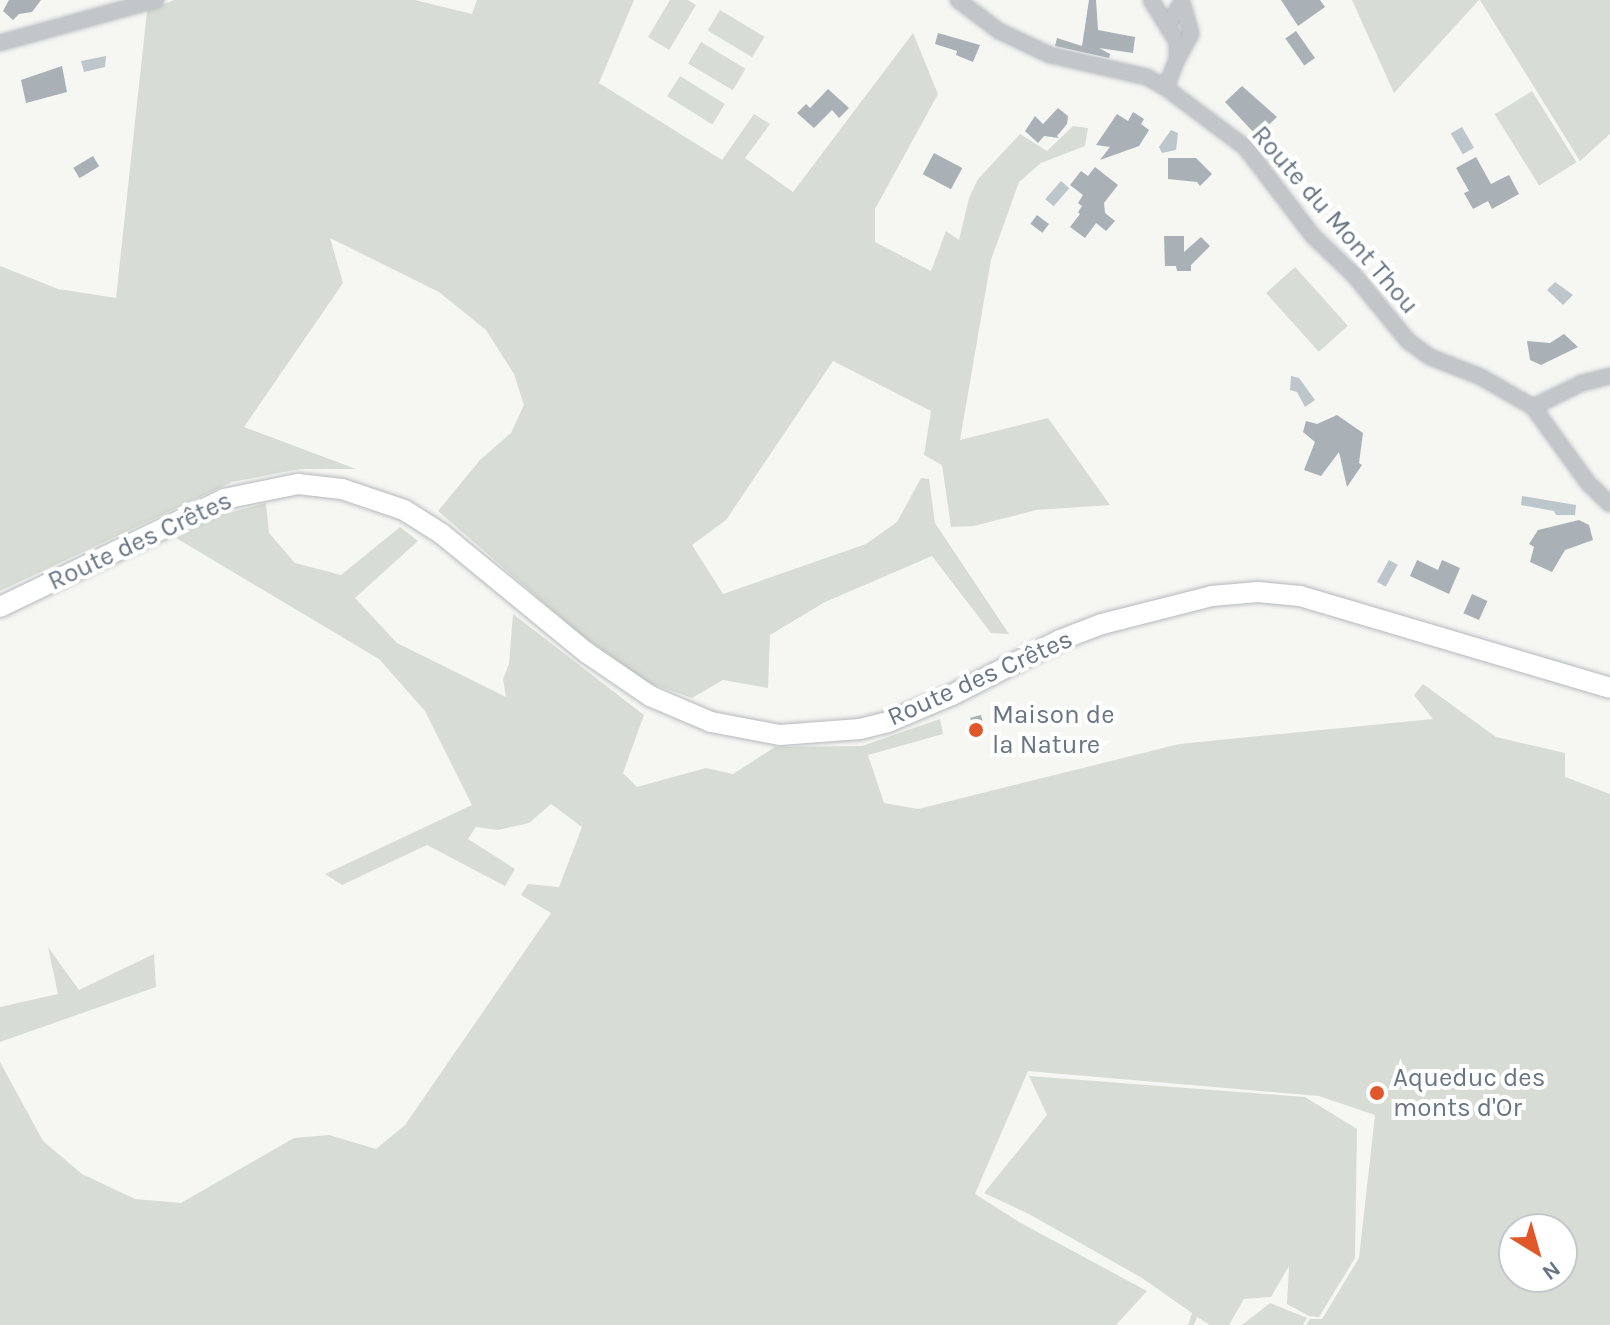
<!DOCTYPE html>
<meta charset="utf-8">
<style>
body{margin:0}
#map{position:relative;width:1610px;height:1325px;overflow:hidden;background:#f6f6f3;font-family:Karla,sans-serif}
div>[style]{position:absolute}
.green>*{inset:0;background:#d7ddd4;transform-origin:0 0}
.water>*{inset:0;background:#bcc6cb;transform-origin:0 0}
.building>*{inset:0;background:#a9b1b6;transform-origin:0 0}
.roads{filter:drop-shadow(0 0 2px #b4b9be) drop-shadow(0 0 2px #b4b9be)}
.street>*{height:14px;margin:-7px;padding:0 7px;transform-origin:7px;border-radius:7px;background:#c2c6c9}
.secondary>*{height:20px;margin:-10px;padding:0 10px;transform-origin:10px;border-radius:10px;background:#fff}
.dots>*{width:22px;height:22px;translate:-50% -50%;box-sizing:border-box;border:4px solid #fff;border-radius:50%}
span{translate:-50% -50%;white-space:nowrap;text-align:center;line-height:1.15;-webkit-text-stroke:8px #fff;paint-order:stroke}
.street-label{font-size:26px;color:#667684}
.poi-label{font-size:26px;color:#667684}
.left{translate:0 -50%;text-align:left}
.north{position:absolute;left:1498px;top:1213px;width:80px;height:80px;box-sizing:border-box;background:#fff;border:2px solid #c2c8ce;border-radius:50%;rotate:143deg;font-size:22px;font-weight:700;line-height:32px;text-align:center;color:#667684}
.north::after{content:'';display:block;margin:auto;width:28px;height:36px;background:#e05829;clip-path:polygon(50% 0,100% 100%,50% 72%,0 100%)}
</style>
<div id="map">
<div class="green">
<i style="clip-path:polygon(174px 0,415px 0,472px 14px,477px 0,634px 0,599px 83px,722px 160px,754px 114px,770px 124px,745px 158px,793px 192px,913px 33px,938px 94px,875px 209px,875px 242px,931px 271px,946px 231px,959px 240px,969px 198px,978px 179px,1020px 134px,1047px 151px,1073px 126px,1088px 128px,1085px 146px,1041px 163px,1019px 182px,991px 260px,960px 440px,1048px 418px,1110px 505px,1036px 510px,974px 526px,951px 527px,942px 465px,924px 455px,931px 411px,833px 361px,726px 520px,692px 545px,723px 594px,866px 544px,897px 522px,921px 478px,929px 479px,935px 523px,1009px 634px,991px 633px,932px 556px,825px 602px,770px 635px,768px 688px,723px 680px,692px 698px,649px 683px,580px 634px,438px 511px,480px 460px,511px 433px,524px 405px,514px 374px,486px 330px,439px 292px,330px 238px,343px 283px,244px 427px,356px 469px,300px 469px,232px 482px,0 591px,0 266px,58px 289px,116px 298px,147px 11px)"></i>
<i style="clip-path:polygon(670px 0,688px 0,696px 5px,669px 50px,648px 37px)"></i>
<i style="clip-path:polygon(1352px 0,1479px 0,1394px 93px)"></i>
<i style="clip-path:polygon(1480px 0,1610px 0,1610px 134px,1580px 161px)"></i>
<i style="left:720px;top:10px;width:52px;height:24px;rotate:31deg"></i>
<i style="left:701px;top:42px;width:52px;height:25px;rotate:31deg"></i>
<i style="left:680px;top:76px;width:53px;height:24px;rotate:32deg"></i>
<i style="left:1532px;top:91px;width:84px;height:44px;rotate:58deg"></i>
<i style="left:1295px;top:267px;width:79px;height:39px;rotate:48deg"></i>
<i style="clip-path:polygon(evenodd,266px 503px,269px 533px,295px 563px,341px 575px,400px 527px,418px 541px,355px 598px,397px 643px,506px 697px,503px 679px,509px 664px,513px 614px,644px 715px,623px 773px,637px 787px,706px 768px,733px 774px,775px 747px,862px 746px,940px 719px,943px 734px,868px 755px,884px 803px,918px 809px,1179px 744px,1433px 719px,1414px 695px,1423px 684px,1496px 737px,1565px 753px,1565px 777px,1610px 794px,1610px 1325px,1306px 1325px,1310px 1319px,1322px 1319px,1359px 1258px,1375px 1115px,1319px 1096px,1028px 1071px,975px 1194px,1019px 1222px,1147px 1291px,1116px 1325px,0 1325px,0 1062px,43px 1141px,82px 1174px,135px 1199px,181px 1203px,294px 1138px,329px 1135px,376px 1149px,405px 1125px,551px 913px,521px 895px,528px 884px,559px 887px,582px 827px,551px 804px,529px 823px,498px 830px,476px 827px,468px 839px,515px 869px,505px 886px,427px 845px,342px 885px,325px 874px,472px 805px,425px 711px,379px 659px,176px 538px,213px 517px,266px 503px,1514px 1229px,1562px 1229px,1562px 1277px,1514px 1277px,1514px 1229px)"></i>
<i style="clip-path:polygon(48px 947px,79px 990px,154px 954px,156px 987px,0 1042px,0 1007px,58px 994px)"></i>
<i style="clip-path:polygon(1029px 1076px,1305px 1097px,1357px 1129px,1355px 1258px,1319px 1317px,1309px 1316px,1287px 1304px,1289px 1266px,1271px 1297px,1244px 1299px,1229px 1325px,1210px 1325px,1197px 1317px,1194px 1325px,1188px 1325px,1192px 1313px,1142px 1278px,1029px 1214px,984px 1193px,1047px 1115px)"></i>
<i style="clip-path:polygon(1270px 1303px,1307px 1318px,1303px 1325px,1242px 1325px)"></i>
</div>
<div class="water">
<i style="clip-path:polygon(106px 56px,105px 67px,84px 72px,81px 61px)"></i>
<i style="left:1462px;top:127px;width:24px;height:13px;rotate:60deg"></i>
<i style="clip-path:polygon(1171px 130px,1178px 133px,1176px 150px,1162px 153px,1159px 147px)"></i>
<i style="left:1061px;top:181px;width:11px;height:24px;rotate:41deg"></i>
<i style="clip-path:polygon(1555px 282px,1573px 295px,1563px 305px,1547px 290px)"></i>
<i style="clip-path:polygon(1291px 376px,1299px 378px,1315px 400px,1305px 407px,1297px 392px,1290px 390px)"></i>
<i style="clip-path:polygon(1522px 496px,1576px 505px,1575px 515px,1556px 515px,1554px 511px,1521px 505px)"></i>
<i style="left:1389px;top:560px;width:10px;height:25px;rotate:29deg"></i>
</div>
<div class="building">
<i style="clip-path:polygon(9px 0,41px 0,32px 12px,19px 14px,13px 20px,3px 11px)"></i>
<i style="clip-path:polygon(1089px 0,1096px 0,1098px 30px,1135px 37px,1133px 53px,1099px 48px,1110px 54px,1109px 58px,1055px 46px,1057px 38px,1082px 46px)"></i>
<i style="clip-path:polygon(1281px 0,1320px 0,1325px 7px,1298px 26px)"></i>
<i style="left:1296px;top:31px;width:33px;height:13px;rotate:55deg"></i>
<i style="clip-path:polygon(938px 33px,980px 45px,973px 62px,956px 55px,957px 51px,935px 44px)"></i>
<i style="clip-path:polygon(62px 66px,67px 92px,26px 103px,21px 80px)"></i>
<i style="clip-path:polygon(1242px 86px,1277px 117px,1257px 136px,1225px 102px)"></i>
<i style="clip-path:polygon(828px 89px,849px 108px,839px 118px,832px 110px,814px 128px,797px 113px,806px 104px,810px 108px)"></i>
<i style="clip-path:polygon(1058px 108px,1068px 116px,1067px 124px,1057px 136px,1059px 138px,1044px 136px,1038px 143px,1025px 131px,1035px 116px,1043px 124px)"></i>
<i style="clip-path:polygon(1133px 112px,1144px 119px,1141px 124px,1149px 130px,1139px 146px,1100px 160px,1110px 147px,1096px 145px,1117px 114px,1128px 121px)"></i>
<i style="left:934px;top:153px;width:32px;height:24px;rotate:28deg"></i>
<i style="left:93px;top:156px;width:12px;height:23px;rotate:59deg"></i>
<i style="clip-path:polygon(1476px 157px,1491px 184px,1509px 175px,1519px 194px,1492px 209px,1488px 201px,1473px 209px,1464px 193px,1469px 191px,1456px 168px)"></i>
<i style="clip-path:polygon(1168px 158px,1196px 158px,1212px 174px,1200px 186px,1197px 182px,1168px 179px)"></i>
<i style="clip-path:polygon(1095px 167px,1118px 185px,1104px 203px,1105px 213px,1115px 221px,1106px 231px,1096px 223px,1085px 238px,1070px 227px,1080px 214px,1078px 212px,1082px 206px,1078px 203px,1083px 195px,1070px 185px,1081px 171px,1088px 176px)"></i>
<i style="left:1037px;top:215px;width:15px;height:11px;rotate:37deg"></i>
<i style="clip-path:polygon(1164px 236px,1184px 236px,1184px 252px,1201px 237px,1210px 246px,1191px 265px,1191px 271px,1177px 271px,1176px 266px,1165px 266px)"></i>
<i style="clip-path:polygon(1564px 334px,1578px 347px,1541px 365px,1530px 360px,1527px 341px,1550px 343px)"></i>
<i style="clip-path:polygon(1337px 415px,1363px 433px,1359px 463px,1362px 465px,1347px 487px,1339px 452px,1321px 476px,1304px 470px,1315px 442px,1303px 432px,1306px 421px,1317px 424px)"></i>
<i style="clip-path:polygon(1579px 520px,1589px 525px,1593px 540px,1565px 550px,1552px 572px,1530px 562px,1534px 547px,1529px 544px,1538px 530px)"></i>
<i style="clip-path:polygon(1417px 560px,1438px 570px,1442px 560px,1460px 568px,1449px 594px,1410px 576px)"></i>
<i style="left:1472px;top:594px;width:17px;height:21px;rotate:24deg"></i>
<i style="left:981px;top:715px;width:16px;height:11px;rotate:76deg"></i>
</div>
<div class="roads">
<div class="street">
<i style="left:958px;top:0;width:51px;rotate:37.1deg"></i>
<i style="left:999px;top:31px;width:56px;rotate:25.2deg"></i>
<i style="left:1050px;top:55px;width:99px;rotate:12.8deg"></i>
<i style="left:1147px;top:77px;width:22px;rotate:30deg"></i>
<i style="left:1166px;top:88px;width:99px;rotate:36.8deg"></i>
<i style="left:1245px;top:147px;width:112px;rotate:52.6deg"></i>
<i style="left:1313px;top:236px;width:57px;rotate:43.6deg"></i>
<i style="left:1354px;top:275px;width:85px;rotate:50.7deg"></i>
<i style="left:1408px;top:341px;width:27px;rotate:36deg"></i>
<i style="left:1430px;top:357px;width:55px;rotate:21.4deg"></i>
<i style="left:1481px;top:377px;width:60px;rotate:30deg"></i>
<i style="left:1533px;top:407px;width:94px;rotate:54.1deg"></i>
<i style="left:1588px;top:483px;width:30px;rotate:44deg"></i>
<i style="left:1151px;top:0;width:49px;rotate:58.2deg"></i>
<i style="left:1177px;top:42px;width:17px;rotate:90deg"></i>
<i style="left:1177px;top:59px;width:31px;rotate:111deg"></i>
<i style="left:1168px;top:25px;width:27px;rotate:-59deg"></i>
<i style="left:1182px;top:2px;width:33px;rotate:74deg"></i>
<i style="left:1191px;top:34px;width:29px;rotate:119deg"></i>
<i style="left:0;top:43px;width:162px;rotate:-15.4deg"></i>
<i style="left:1533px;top:407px;width:55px;rotate:-26.1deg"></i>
<i style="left:1582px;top:383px;width:29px;rotate:-14deg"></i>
</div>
<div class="secondary">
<i style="left:0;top:607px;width:249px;rotate:-25.7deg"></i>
<i style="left:224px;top:499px;width:76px;rotate:-11.5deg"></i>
<i style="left:298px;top:484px;width:44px;rotate:6.5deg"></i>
<i style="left:342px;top:489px;width:65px;rotate:18.7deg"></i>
<i style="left:404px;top:510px;width:45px;rotate:32.3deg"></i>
<i style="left:442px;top:534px;width:188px;rotate:39.4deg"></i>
<i style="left:587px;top:653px;width:76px;rotate:34.3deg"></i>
<i style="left:650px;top:696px;width:66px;rotate:23.1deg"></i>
<i style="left:711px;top:722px;width:70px;rotate:10.7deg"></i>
<i style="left:780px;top:735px;width:80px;rotate:-4.3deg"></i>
<i style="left:860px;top:729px;width:29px;rotate:-14deg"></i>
<i style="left:888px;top:722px;width:69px;rotate:-22.9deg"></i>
<i style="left:952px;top:695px;width:121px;rotate:-27deg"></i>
<i style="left:1060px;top:640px;width:45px;rotate:-20.9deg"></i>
<i style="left:1102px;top:624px;width:114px;rotate:-14.3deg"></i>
<i style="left:1212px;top:596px;width:46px;rotate:-5deg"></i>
<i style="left:1258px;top:592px;width:42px;rotate:5.4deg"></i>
<i style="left:1300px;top:596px;width:323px;rotate:16.5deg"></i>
</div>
</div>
<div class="dots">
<i style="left:976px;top:730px;background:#e05829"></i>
<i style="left:1377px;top:1093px;background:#e05829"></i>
</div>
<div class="street-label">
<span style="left:1335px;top:220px;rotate:49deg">Route du Mont Thou</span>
<span style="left:140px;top:541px;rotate:-25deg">Route des Crêtes</span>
<span style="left:980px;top:678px;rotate:-24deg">Route des Crêtes</span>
</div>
<div class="poi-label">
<span class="left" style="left:992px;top:730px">Maison de<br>la Nature</span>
<span class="left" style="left:1393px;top:1093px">Aqueduc des<br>monts d'Or</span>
</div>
<div class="north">N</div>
</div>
